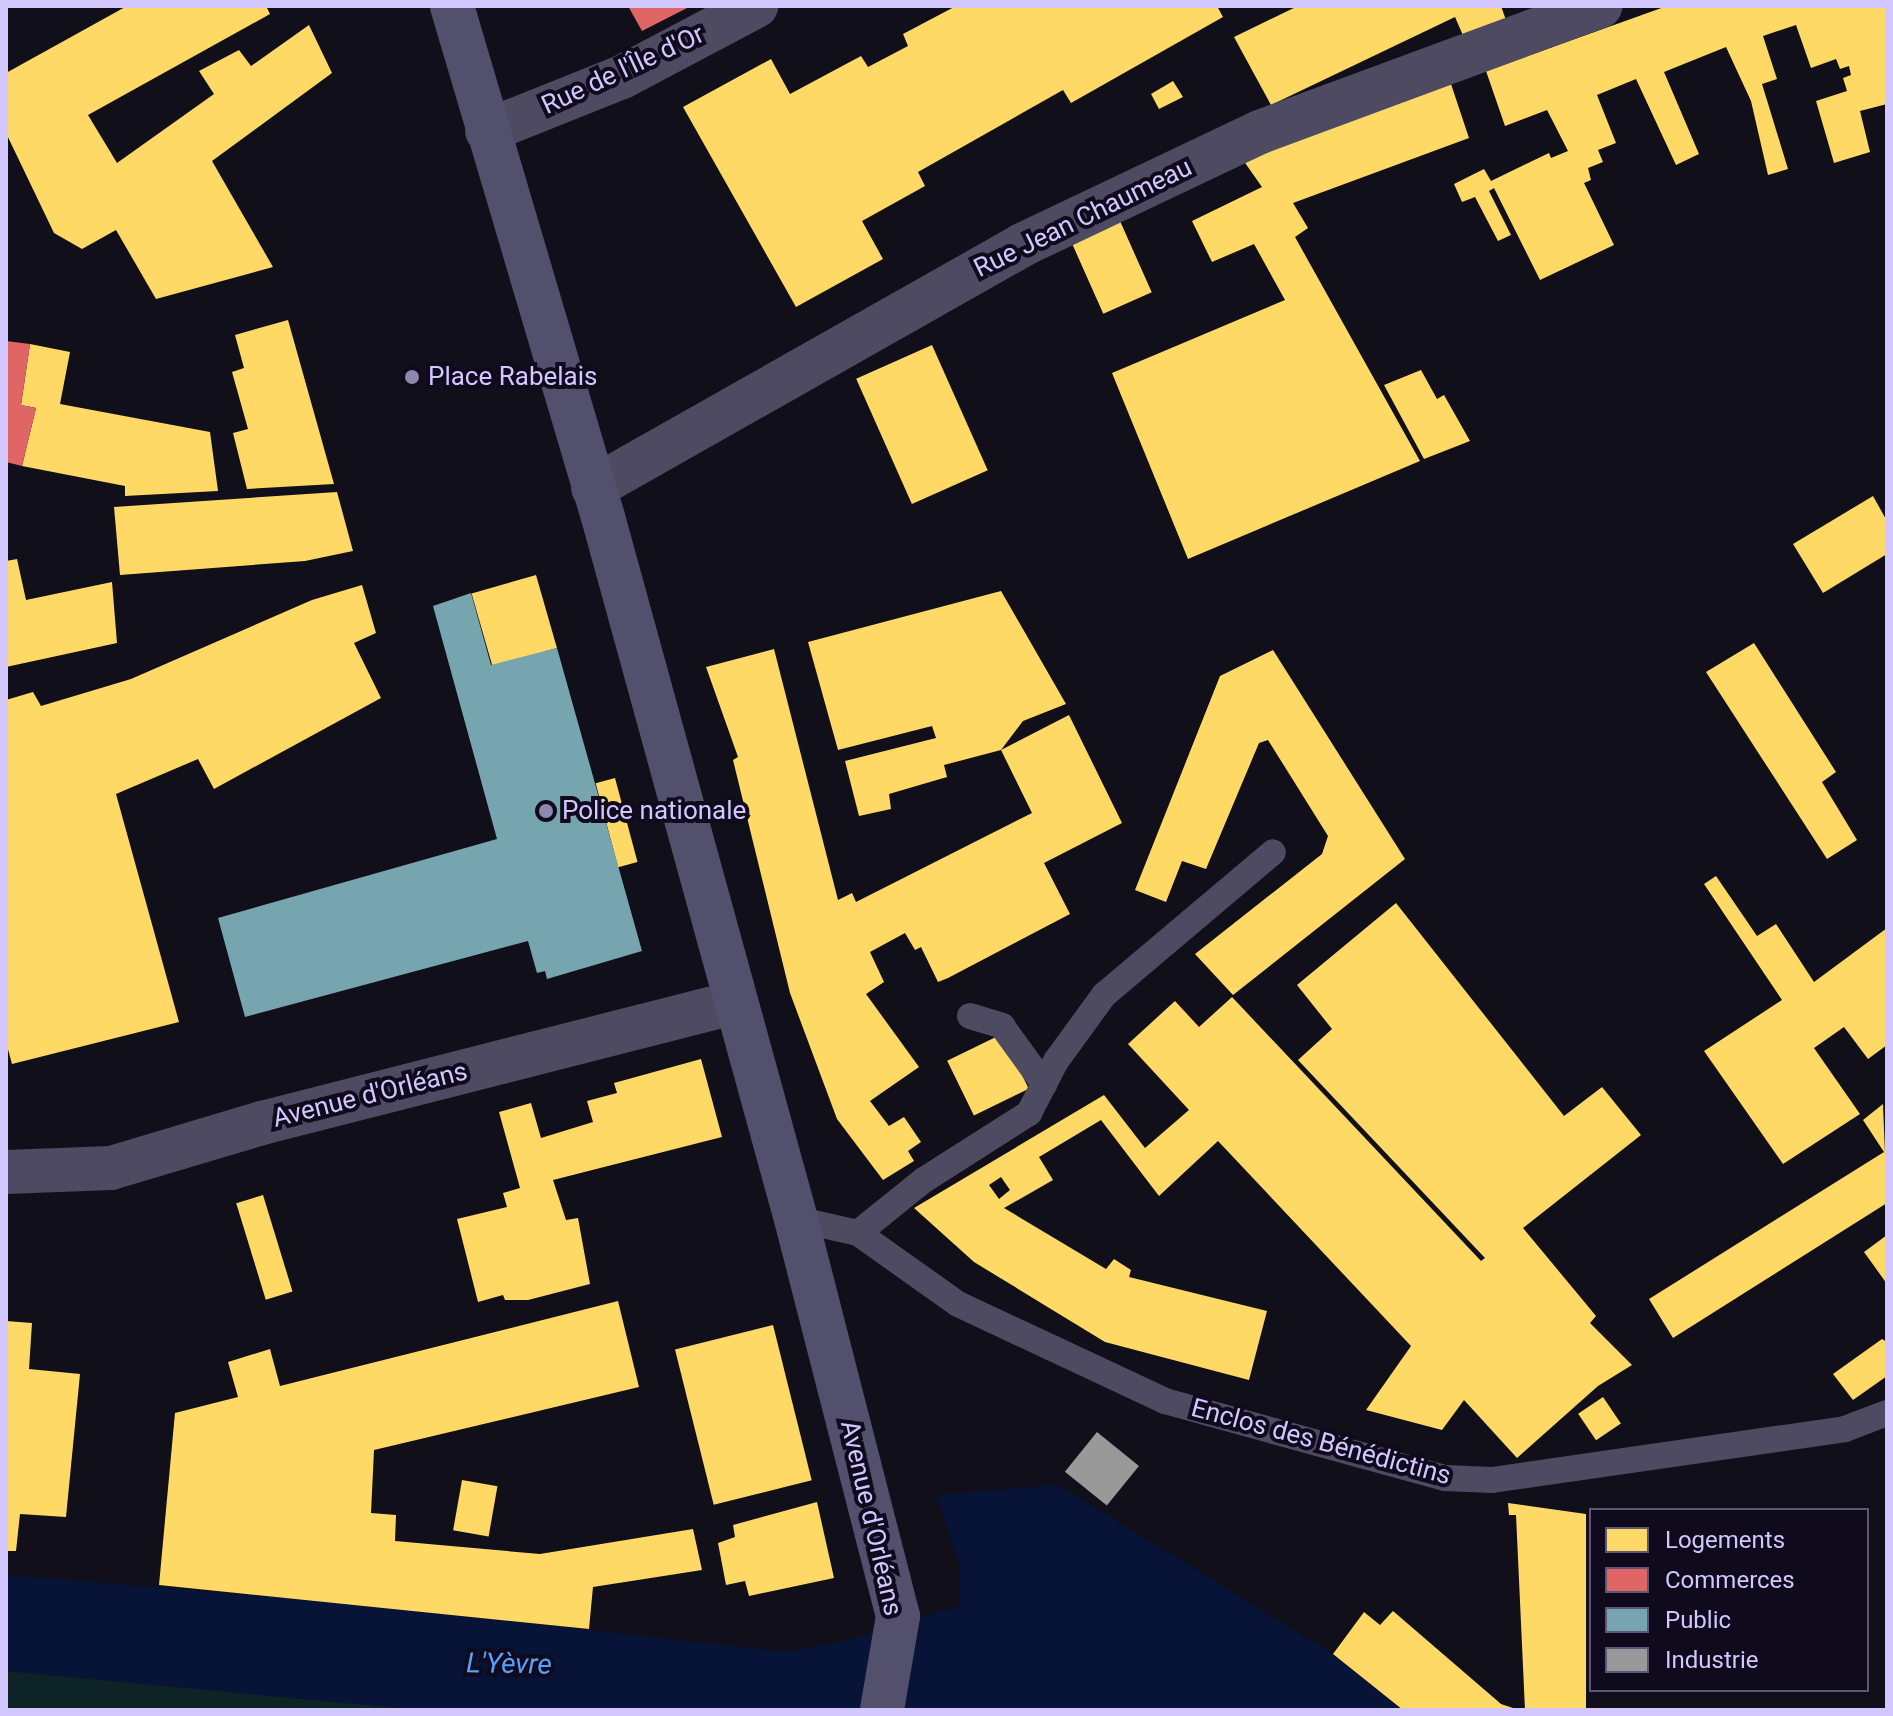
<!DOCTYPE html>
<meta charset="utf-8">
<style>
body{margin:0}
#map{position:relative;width:1893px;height:1716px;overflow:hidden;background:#110f19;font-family:Roboto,sans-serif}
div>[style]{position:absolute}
.green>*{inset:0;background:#0e2325}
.water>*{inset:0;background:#071438}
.homes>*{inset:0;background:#ffd966;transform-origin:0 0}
.shops>*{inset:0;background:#e06666}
.public>*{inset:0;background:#76a5af}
.industry>*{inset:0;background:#999;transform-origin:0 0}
.service>*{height:26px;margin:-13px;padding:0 13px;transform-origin:13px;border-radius:13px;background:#4d4a62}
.minor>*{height:44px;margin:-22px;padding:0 22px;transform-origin:22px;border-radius:22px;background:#4d4a62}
.secondary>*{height:44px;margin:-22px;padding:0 22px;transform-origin:22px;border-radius:22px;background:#52506d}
.dots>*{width:22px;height:22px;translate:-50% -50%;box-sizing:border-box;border:4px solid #0f0b1d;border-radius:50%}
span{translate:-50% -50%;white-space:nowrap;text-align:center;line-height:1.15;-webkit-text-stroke:8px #0f0b1d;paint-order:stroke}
.street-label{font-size:26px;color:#d2c7ff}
.poi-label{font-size:26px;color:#d2c7ff}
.left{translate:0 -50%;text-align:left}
.water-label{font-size:28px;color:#55a1ff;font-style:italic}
.frame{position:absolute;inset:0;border:8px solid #d2c7ff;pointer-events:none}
.legend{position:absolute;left:1589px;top:1508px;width:280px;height:184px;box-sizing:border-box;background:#0f0b1d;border:2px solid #5d5677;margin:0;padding:10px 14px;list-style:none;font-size:24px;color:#d2c7ff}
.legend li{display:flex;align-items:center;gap:16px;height:40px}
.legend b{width:40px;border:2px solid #5d5677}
</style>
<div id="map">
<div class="green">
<i style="clip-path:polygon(6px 1671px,168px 1686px,421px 1710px,6px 1710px)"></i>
</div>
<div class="water">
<i style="clip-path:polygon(1058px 1485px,1333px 1654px,1403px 1710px,421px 1710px,6px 1671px,6px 1575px,337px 1602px,787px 1652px,841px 1642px,960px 1606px,960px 1566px,937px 1495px)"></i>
</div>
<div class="homes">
<i style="clip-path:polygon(127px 6px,266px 6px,270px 14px,88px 115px,117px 163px,214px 94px,199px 71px,239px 50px,251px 66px,309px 25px,332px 73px,212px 161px,273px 267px,156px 299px,116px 230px,82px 249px,54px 233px,6px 133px,6px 73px)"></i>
<i style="clip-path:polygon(956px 6px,1217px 6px,1223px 17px,1071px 103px,1063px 90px,918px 172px,925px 186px,862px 221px,883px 259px,796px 307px,683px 107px,771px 59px,790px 94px,861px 56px,868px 67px,908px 46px,903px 34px)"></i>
<i style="clip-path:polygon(1298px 6px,1501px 6px,1507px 23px,1465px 40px,1455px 17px,1271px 105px,1234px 37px)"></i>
<i style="clip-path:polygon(1667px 6px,1887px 6px,1887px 104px,1860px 111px,1870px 152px,1834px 163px,1816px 101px,1847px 91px,1843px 78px,1851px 75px,1849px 66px,1840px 69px,1836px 59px,1811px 68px,1796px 25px,1763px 36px,1777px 79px,1762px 84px,1788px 169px,1768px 175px,1751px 101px,1726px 47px,1664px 72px,1699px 154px,1676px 165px,1636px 79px,1597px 95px,1616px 143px,1598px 150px,1603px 162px,1588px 168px,1591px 180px,1584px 183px,1614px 245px,1540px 280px,1494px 188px,1489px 191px,1511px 235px,1498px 241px,1475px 197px,1462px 202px,1454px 184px,1484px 169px,1491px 181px,1549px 153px,1551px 158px,1568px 151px,1547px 110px,1505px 126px,1486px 71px)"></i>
<i style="clip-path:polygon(1173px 81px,1183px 97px,1159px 109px,1151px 94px)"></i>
<i style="clip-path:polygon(1451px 84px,1469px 138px,1293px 203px,1308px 228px,1295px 237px,1420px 461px,1188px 559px,1112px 373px,1285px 300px,1254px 244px,1212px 262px,1192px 221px,1262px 187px,1243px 160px)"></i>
<i style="left:1120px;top:221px;width:78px;height:53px;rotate:66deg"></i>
<i style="clip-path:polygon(288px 320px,334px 484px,247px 489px,233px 433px,248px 429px,232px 372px,244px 368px,235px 335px)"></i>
<i style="clip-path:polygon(30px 344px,70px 352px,60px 404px,210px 432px,218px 491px,125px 496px,125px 486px,22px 466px,36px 408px,21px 405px)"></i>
<i style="left:932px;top:345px;width:137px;height:83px;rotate:66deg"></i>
<i style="clip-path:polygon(1421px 370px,1437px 399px,1444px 395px,1470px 441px,1424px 459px,1384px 385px)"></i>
<i style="clip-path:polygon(337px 492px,353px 551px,305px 561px,120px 575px,114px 507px)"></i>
<i style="clip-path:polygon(1873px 496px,1887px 521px,1887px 554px,1823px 593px,1793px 544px)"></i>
<i style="clip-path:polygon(17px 559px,26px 600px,112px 582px,117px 643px,6px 667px,6px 561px)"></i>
<i style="left:536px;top:575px;width:76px;height:67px;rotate:74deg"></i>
<i style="clip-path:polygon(362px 585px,376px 633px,354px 643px,381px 698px,214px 789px,198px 759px,116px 794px,179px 1022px,12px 1064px,6px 1042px,6px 700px,33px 692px,41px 706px,131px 679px,312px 600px)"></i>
<i style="clip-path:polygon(1001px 591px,1066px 704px,1023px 721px,1001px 750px,944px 765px,947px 777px,889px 794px,891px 809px,859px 816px,845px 761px,936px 738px,932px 726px,838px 750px,808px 642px)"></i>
<i style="clip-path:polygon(1754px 643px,1836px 772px,1822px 782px,1857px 840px,1827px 859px,1706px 672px)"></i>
<i style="clip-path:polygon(774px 649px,838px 900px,852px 893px,856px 902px,1032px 813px,1001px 750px,1069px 715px,1122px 823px,1044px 863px,1070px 914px,948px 978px,938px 982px,921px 947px,915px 950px,905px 933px,870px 952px,884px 982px,866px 994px,919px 1067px,870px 1101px,889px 1126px,904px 1117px,921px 1142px,908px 1151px,914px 1161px,883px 1180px,837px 1119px,790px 993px,733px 760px,738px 757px,706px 667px)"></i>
<i style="clip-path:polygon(1273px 650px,1405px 859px,1233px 995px,1195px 954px,1322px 854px,1328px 836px,1268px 740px,1259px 743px,1206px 869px,1182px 861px,1166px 902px,1135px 890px,1220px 676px)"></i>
<i style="left:615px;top:778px;width:87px;height:20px;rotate:75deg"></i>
<i style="clip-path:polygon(1716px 876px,1757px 936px,1776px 924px,1814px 982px,1887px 928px,1887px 1045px,1868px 1059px,1844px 1027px,1814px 1048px,1860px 1114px,1783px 1164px,1704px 1051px,1782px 1000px,1704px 884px)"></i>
<i style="clip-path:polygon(evenodd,1396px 903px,1564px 1116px,1602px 1087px,1641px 1135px,1523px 1228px,1596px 1316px,1590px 1323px,1632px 1365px,1598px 1386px,1517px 1458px,1464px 1400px,1442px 1430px,1366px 1410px,1411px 1346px,1218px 1141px,1159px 1196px,1101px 1120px,1039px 1157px,1053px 1180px,1004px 1208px,1106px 1269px,1114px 1259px,1131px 1270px,1129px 1277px,1267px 1311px,1249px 1380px,1105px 1342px,974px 1262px,914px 1208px,1104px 1095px,1145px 1148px,1189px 1110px,1128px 1044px,1175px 1001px,1199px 1027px,1232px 997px,1481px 1261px,1485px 1258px,1298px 1060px,1332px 1029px,1297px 985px,1396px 903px,1001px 1177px,1010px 1190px,999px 1199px,989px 1185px,1001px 1177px)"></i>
<i style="left:1002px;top:1034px;width:61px;height:61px;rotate:64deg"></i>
<i style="clip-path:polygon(701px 1059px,722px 1137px,553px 1180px,566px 1220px,578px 1218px,590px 1284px,528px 1300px,505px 1300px,503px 1295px,478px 1302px,457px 1219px,507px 1207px,503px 1193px,520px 1188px,499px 1112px,531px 1103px,541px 1138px,593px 1122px,587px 1101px,617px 1093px,614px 1083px)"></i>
<i style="clip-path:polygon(1883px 1104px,1887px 1203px,1673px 1338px,1649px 1299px,1884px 1152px,1863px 1120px)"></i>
<i style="left:263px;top:1195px;width:101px;height:28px;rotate:73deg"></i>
<i style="clip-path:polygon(1887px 1235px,1887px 1284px,1864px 1252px)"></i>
<i style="clip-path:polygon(618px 1301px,639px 1387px,374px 1450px,371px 1513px,396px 1515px,395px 1541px,540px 1554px,693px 1529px,702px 1570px,593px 1587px,589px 1629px,159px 1585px,175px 1413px,238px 1397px,228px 1362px,270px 1349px,280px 1386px)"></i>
<i style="clip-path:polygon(6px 1321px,32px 1323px,29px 1369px,80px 1374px,66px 1517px,20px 1514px,16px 1551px,6px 1551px)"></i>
<i style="left:773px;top:1325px;width:160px;height:101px;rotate:76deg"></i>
<i style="clip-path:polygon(1882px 1339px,1887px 1342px,1887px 1376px,1853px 1400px,1833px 1374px)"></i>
<i style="left:1603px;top:1397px;width:32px;height:30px;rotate:56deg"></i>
<i style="left:462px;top:1480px;width:36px;height:51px;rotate:10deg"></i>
<i style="clip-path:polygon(817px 1502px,834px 1578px,749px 1596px,745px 1581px,726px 1585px,718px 1543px,735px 1537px,733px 1525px)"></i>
<i style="clip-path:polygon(1508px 1503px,1586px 1514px,1586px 1710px,1525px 1710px,1516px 1515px,1509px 1515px)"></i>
<i style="clip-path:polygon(1393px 1611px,1501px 1704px,1519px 1710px,1403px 1710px,1333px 1654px,1364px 1612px,1380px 1625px)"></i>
</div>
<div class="shops">
<i style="clip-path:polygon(628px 6px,691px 6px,642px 31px)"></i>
<i style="clip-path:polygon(6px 341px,30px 344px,21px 405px,36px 408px,22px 466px,6px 462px)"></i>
</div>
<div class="public">
<i style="clip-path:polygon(471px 593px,491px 665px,557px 648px,642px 951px,547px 979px,545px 971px,537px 973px,528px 941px,245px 1017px,218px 918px,497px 839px,433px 606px)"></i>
</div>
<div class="industry">
<i style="left:1097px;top:1432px;width:54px;height:51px;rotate:39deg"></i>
</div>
<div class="service">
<i style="left:970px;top:1016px;width:34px;rotate:17deg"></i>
<i style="left:1002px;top:1026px;width:72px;rotate:54.1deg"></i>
<i style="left:796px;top:1219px;width:64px;rotate:12.7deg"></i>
<i style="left:858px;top:1233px;width:123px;rotate:35.4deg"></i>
<i style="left:958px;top:1304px;width:229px;rotate:25.1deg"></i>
<i style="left:1165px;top:1401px;width:290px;rotate:15.4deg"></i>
<i style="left:1445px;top:1478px;width:47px;rotate:2.4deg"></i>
<i style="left:1492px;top:1480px;width:357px;rotate:-8.2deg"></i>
<i style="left:1845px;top:1429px;width:45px;rotate:-20.9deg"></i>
<i style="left:858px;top:1233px;width:85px;rotate:-38.8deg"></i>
<i style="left:924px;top:1180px;width:125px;rotate:-32.5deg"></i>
<i style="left:1029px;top:1113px;width:59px;rotate:-62.6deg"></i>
<i style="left:1056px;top:1061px;width:82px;rotate:-54deg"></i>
<i style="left:1104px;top:995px;width:221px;rotate:-40.2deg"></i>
</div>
<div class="minor">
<i style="left:487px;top:131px;width:145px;rotate:-21.8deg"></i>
<i style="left:622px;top:77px;width:152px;rotate:-27.9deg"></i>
<i style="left:593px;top:488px;width:493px;rotate:-29.5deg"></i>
<i style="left:1022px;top:245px;width:263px;rotate:-25.4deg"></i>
<i style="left:1260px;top:132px;width:363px;rotate:-20.3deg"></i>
<i style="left:6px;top:1172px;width:105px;rotate:-2.2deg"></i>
<i style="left:111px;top:1168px;width:158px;rotate:-16.6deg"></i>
<i style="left:262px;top:1123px;width:486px;rotate:-14.3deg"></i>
</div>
<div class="secondary">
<i style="left:452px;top:6px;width:533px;rotate:73.54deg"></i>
<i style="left:603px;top:517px;width:728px;rotate:74.63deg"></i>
<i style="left:796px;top:1219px;width:410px;rotate:75.6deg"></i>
<i style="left:898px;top:1616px;width:95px;rotate:99.7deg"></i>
</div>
<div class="dots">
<i style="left:412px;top:377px;background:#8e87ae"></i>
<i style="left:546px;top:811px;background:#8e87ae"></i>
</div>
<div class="street-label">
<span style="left:623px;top:70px;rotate:-25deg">Rue de l'Île d'Or</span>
<span style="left:1083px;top:218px;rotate:-26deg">Rue Jean Chaumeau</span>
<span style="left:370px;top:1095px;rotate:-14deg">Avenue d'Orléans</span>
<span style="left:1321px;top:1442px;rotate:15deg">Enclos des Bénédictins</span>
<span style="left:871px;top:1518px;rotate:77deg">Avenue d'Orléans</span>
</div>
<div class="poi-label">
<span class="left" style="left:428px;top:377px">Place Rabelais</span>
<span class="left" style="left:562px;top:811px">Police nationale</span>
</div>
<div class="water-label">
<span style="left:509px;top:1664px;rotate:1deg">L'Yèvre</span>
</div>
<div class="frame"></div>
<ul class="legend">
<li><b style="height:22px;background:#ffd966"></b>Logements</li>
<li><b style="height:22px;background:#e06666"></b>Commerces</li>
<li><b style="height:22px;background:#76a5af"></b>Public</li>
<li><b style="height:22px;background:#999"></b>Industrie</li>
</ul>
</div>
